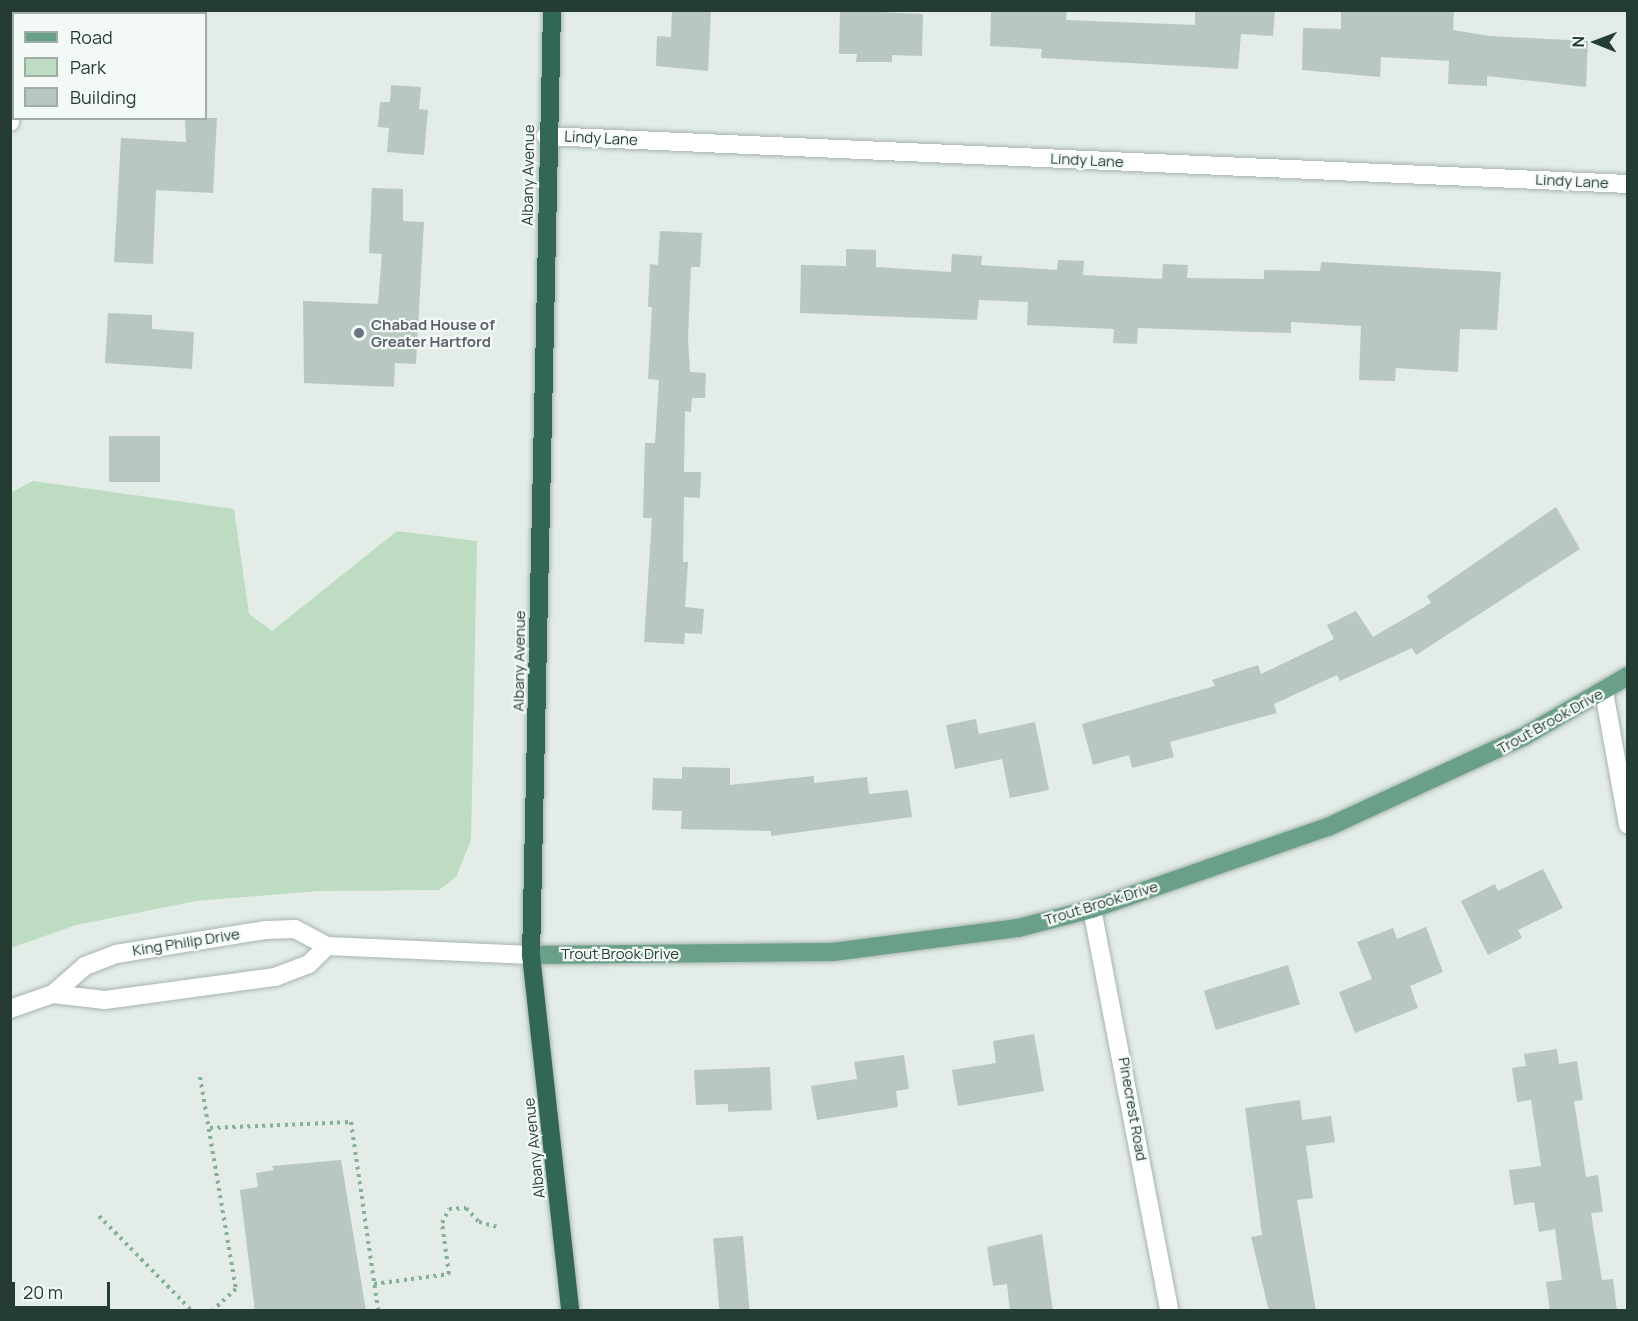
<!DOCTYPE html>
<style>
body{margin:0}
#map{position:relative;width:1638px;height:1321px;overflow:hidden;background:#e3ece7;font-family:Manrope,sans-serif}
div>[style]{position:absolute}
.green>*{inset:0;background:#bddcc1}
.building>*{inset:0;background:#b8c7bf;transform-origin:0 0}
.path>*{height:4px;margin-top:-2px;transform-origin:0;background:repeating-linear-gradient(90deg,#85ae9b 0 3px,transparent 0 7.5px)}
.roads{filter:drop-shadow(0 0 2px #a6b4ad) drop-shadow(0 0 2px #a6b4ad)}
.minor>*{height:18px;margin:-9px;padding:0 9px;transform-origin:9px;border-radius:9px;background:#fff}
.major>*{height:18px;margin:-9px;padding:0 9px;transform-origin:9px;border-radius:9px;background:#6a9f8a}
.highway>*{height:18px;margin:-9px;padding:0 9px;transform-origin:9px;border-radius:9px;background:#316754}
.dots>*{width:16px;height:16px;translate:-50% -50%;box-sizing:border-box;border:3px solid #f3f9f5;border-radius:50%}
span{translate:-50% -50%;white-space:nowrap;text-align:center;line-height:1.15;-webkit-text-stroke:4.5px #f3f9f5;paint-order:stroke}
.street-label{font-size:15px;color:#243c32}
.worship-label{font-size:15px;color:#5b616d;font-weight:700}
.left{translate:0 -50%;text-align:left}
.frame{position:absolute;inset:0;border:12px solid #243c32;pointer-events:none}
.legend{position:absolute;left:12px;top:12px;width:195px;height:108px;box-sizing:border-box;background:#f3f9f5;border:2px solid #a0ada7;margin:0;padding:8px 10px;list-style:none;font-size:18px;color:#243c32}
.legend li{display:flex;align-items:center;gap:12px;height:30px}
.legend b{width:30px;border:2px solid #a0ada7}
.north{position:absolute;left:1566px;top:12px;width:60px;height:60px;-webkit-text-stroke:4px #f3f9f5;paint-order:stroke;rotate:271deg;font-size:16px;font-weight:700;line-height:24px;text-align:center;color:#243c32}
.north::after{content:'';display:block;margin:auto;width:21px;height:27px;background:#243c32;clip-path:polygon(50% 0,100% 100%,50% 72%,0 100%)}
.scale{position:absolute;left:12px;top:1282px;width:98px;height:27px;box-sizing:border-box;border:3px solid #243c32;border-top:0;padding-left:8px;font-size:18px;line-height:21px;white-space:nowrap;color:#243c32;-webkit-text-stroke:4px #f3f9f5;paint-order:stroke}
</style>
<div id="map">
<div class="green">
<i style="clip-path:polygon(33px 481px,234px 509px,249px 614px,272px 631px,397px 531px,477px 541px,471px 840px,456px 877px,439px 890px,318px 891px,196px 901px,76px 925px,11px 948px,10px 493px)"></i>
</div>
<div class="building">
<i style="clip-path:polygon(672px 10px,711px 10px,708px 71px,656px 66px,657px 36px,671px 37px)"></i>
<i style="clip-path:polygon(840px 10px,923px 14px,922px 56px,892px 55px,892px 62px,856px 62px,857px 54px,839px 54px)"></i>
<i style="clip-path:polygon(991px 10px,1067px 10px,1066px 20px,1195px 25px,1195px 10px,1275px 10px,1273px 36px,1241px 34px,1238px 69px,1041px 58px,1042px 49px,990px 46px)"></i>
<i style="clip-path:polygon(1412px 10px,1454px 10px,1453px 30px,1489px 36px,1588px 41px,1586px 87px,1487px 76px,1487px 86px,1448px 84px,1449px 61px,1381px 57px,1380px 77px,1302px 70px,1303px 28px,1341px 29px,1341px 12px)"></i>
<i style="clip-path:polygon(391px 85px,421px 87px,419px 109px,428px 110px,424px 155px,387px 152px,389px 128px,378px 127px,380px 102px,390px 102px)"></i>
<i style="clip-path:polygon(185px 118px,217px 118px,213px 193px,156px 190px,153px 264px,114px 262px,121px 138px,186px 142px)"></i>
<i style="clip-path:polygon(372px 188px,403px 189px,403px 221px,424px 222px,416px 364px,395px 363px,394px 387px,304px 383px,303px 301px,378px 304px,382px 254px,369px 253px)"></i>
<i style="clip-path:polygon(660px 231px,702px 233px,700px 267px,691px 267px,688px 339px,690px 372px,706px 373px,705px 398px,692px 398px,691px 412px,685px 411px,684px 472px,701px 472px,700px 498px,684px 497px,683px 562px,688px 562px,685px 607px,704px 609px,702px 634px,685px 633px,684px 644px,644px 642px,652px 518px,643px 518px,645px 443px,655px 443px,659px 380px,648px 379px,652px 307px,648px 307px,650px 264px,658px 265px)"></i>
<i style="clip-path:polygon(846px 249px,876px 250px,876px 267px,951px 272px,952px 254px,982px 256px,981px 265px,1057px 270px,1058px 260px,1084px 261px,1083px 275px,1162px 279px,1163px 264px,1188px 265px,1187px 278px,1264px 279px,1264px 270px,1320px 271px,1321px 262px,1501px 272px,1497px 330px,1460px 329px,1458px 372px,1396px 368px,1395px 381px,1359px 380px,1361px 326px,1291px 322px,1291px 333px,1138px 328px,1137px 344px,1113px 343px,1114px 329px,1027px 325px,1028px 302px,979px 300px,977px 320px,800px 313px,801px 265px,846px 266px)"></i>
<i style="clip-path:polygon(108px 313px,152px 315px,152px 329px,194px 332px,192px 369px,105px 363px)"></i>
<i style="left:160px;top:436px;width:46px;height:51px;rotate:90deg"></i>
<i style="clip-path:polygon(1556px 507px,1580px 549px,1416px 655px,1412px 648px,1340px 681px,1337px 675px,1274px 704px,1277px 713px,1170px 742px,1174px 757px,1132px 768px,1129px 755px,1093px 765px,1082px 724px,1215px 686px,1212px 680px,1258px 665px,1261px 674px,1334px 639px,1327px 625px,1356px 611px,1373px 637px,1431px 603px,1427px 596px)"></i>
<i style="clip-path:polygon(976px 719px,979px 734px,1035px 722px,1049px 790px,1010px 798px,1002px 759px,955px 769px,946px 725px)"></i>
<i style="clip-path:polygon(682px 767px,730px 768px,730px 785px,814px 776px,814px 783px,867px 777px,869px 794px,908px 790px,912px 817px,771px 836px,771px 831px,681px 829px,682px 811px,652px 810px,653px 778px,682px 779px)"></i>
<i style="clip-path:polygon(1543px 869px,1563px 908px,1518px 930px,1522px 938px,1488px 955px,1461px 901px,1495px 884px,1498px 891px)"></i>
<i style="clip-path:polygon(1426px 927px,1443px 972px,1410px 986px,1418px 1008px,1355px 1033px,1339px 992px,1372px 979px,1357px 942px,1393px 928px,1397px 939px)"></i>
<i style="left:1288px;top:965px;width:41px;height:88px;rotate:73deg"></i>
<i style="clip-path:polygon(1034px 1034px,1044px 1091px,958px 1106px,952px 1070px,996px 1063px,993px 1041px)"></i>
<i style="clip-path:polygon(1557px 1049px,1559px 1064px,1577px 1061px,1583px 1100px,1574px 1101px,1586px 1177px,1598px 1175px,1603px 1212px,1591px 1213px,1602px 1280px,1613px 1279px,1617px 1311px,1550px 1311px,1546px 1282px,1562px 1280px,1555px 1229px,1539px 1232px,1534px 1202px,1514px 1205px,1509px 1170px,1541px 1166px,1531px 1100px,1517px 1102px,1512px 1068px,1526px 1066px,1524px 1054px)"></i>
<i style="clip-path:polygon(904px 1055px,909px 1089px,896px 1091px,898px 1107px,817px 1120px,811px 1086px,857px 1079px,854px 1062px)"></i>
<i style="clip-path:polygon(770px 1067px,772px 1110px,728px 1112px,728px 1104px,696px 1105px,694px 1070px)"></i>
<i style="clip-path:polygon(1300px 1100px,1302px 1120px,1331px 1116px,1335px 1142px,1306px 1146px,1313px 1198px,1297px 1200px,1316px 1311px,1269px 1311px,1251px 1237px,1262px 1235px,1245px 1108px)"></i>
<i style="clip-path:polygon(341px 1160px,366px 1311px,255px 1311px,240px 1190px,258px 1187px,256px 1173px,274px 1170px,272px 1166px)"></i>
<i style="clip-path:polygon(1042px 1234px,1053px 1311px,1010px 1311px,1007px 1284px,993px 1286px,987px 1247px)"></i>
<i style="left:743px;top:1236px;width:75px;height:30px;rotate:85deg"></i>
</div>
<div class="path">
<i style="left:200px;top:1077px;width:215px;rotate:80.4deg"></i>
<i style="left:236px;top:1289px;width:31px;rotate:138deg"></i>
<i style="left:210px;top:1128px;width:141px;rotate:-2.4deg"></i>
<i style="left:351px;top:1122px;width:190px;rotate:81.8deg"></i>
<i style="left:99px;top:1216px;width:132px;rotate:45.6deg"></i>
<i style="left:374px;top:1284px;width:76px;rotate:-7.6deg"></i>
<i style="left:449px;top:1274px;width:51px;rotate:-97.8deg"></i>
<i style="left:442px;top:1223px;width:16px;rotate:-63deg"></i>
<i style="left:449px;top:1209px;width:17px;rotate:-3deg"></i>
<i style="left:466px;top:1208px;width:19px;rotate:47deg"></i>
<i style="left:479px;top:1222px;width:20px;rotate:15deg"></i>
</div>
<div class="roads">
<div class="minor">
<i style="left:15px;top:14px;width:4px;rotate:-90deg"></i>
<i style="left:10px;top:122px;width:78px;rotate:-87.1deg"></i>
<i style="left:546px;top:136px;width:1083px;rotate:2.54deg"></i>
<i style="left:1604px;top:692px;width:135px;rotate:79.8deg"></i>
<i style="left:1092px;top:909px;width:408px;rotate:79.1deg"></i>
<i style="left:53px;top:994px;width:52px;rotate:6.6deg"></i>
<i style="left:105px;top:1000px;width:172px;rotate:-7.7deg"></i>
<i style="left:275px;top:977px;width:36px;rotate:-21deg"></i>
<i style="left:309px;top:964px;width:25px;rotate:-45deg"></i>
<i style="left:10px;top:1009px;width:46px;rotate:-19.2deg"></i>
<i style="left:53px;top:994px;width:43px;rotate:-41.2deg"></i>
<i style="left:85px;top:966px;width:33px;rotate:-21deg"></i>
<i style="left:116px;top:954px;width:152px;rotate:-9.1deg"></i>
<i style="left:266px;top:930px;width:29px;rotate:-2deg"></i>
<i style="left:295px;top:929px;width:36px;rotate:28deg"></i>
<i style="left:327px;top:946px;width:204px;rotate:2.5deg"></i>
</div>
<div class="major">
<i style="left:531px;top:955px;width:302px;rotate:-0.6deg"></i>
<i style="left:833px;top:952px;width:187px;rotate:-7.4deg"></i>
<i style="left:1018px;top:928px;width:76px;rotate:-14.4deg"></i>
<i style="left:1092px;top:909px;width:250px;rotate:-19.2deg"></i>
<i style="left:1328px;top:827px;width:215px;rotate:-24.8deg"></i>
<i style="left:1523px;top:737px;width:121px;rotate:-30.2deg"></i>
</div>
<div class="highway">
<i style="left:552px;top:10px;width:945px;rotate:91.27deg"></i>
<i style="left:531px;top:955px;width:357px;rotate:83.7deg"></i>
</div>
</div>
<div class="dots">
<i style="left:359px;top:333px;background:#6b7280"></i>
</div>
<div class="street-label">
<span style="left:601px;top:138px;rotate:3deg">Lindy Lane</span>
<span style="left:1087px;top:160px;rotate:3deg">Lindy Lane</span>
<span style="left:528px;top:175px;rotate:-89deg">Albany Avenue</span>
<span style="left:1572px;top:181px;rotate:3deg">Lindy Lane</span>
<span style="left:519px;top:661px;rotate:-89deg">Albany Avenue</span>
<span style="left:1550px;top:721px;rotate:-29deg">Trout Brook Drive</span>
<span style="left:1101px;top:903px;rotate:-17deg">Trout Brook Drive</span>
<span style="left:186px;top:942px;rotate:-9deg">King Philip Drive</span>
<span style="left:620px;top:954px">Trout Brook Drive</span>
<span style="left:1133px;top:1109px;rotate:80deg">Pinecrest Road</span>
<span style="left:534px;top:1148px;rotate:-96deg">Albany Avenue</span>
</div>
<div class="worship-label">
<span class="left" style="left:371px;top:333px">Chabad House of<br>Greater Hartford</span>
</div>
<div class="frame"></div>
<ul class="legend">
<li><b style="height:8px;background:#6a9f8a"></b>Road</li>
<li><b style="height:16px;background:#bddcc1"></b>Park</li>
<li><b style="height:16px;background:#b8c7bf"></b>Building</li>
</ul>
<div class="north">N</div>
<div class="scale">20 m</div>
</div>
